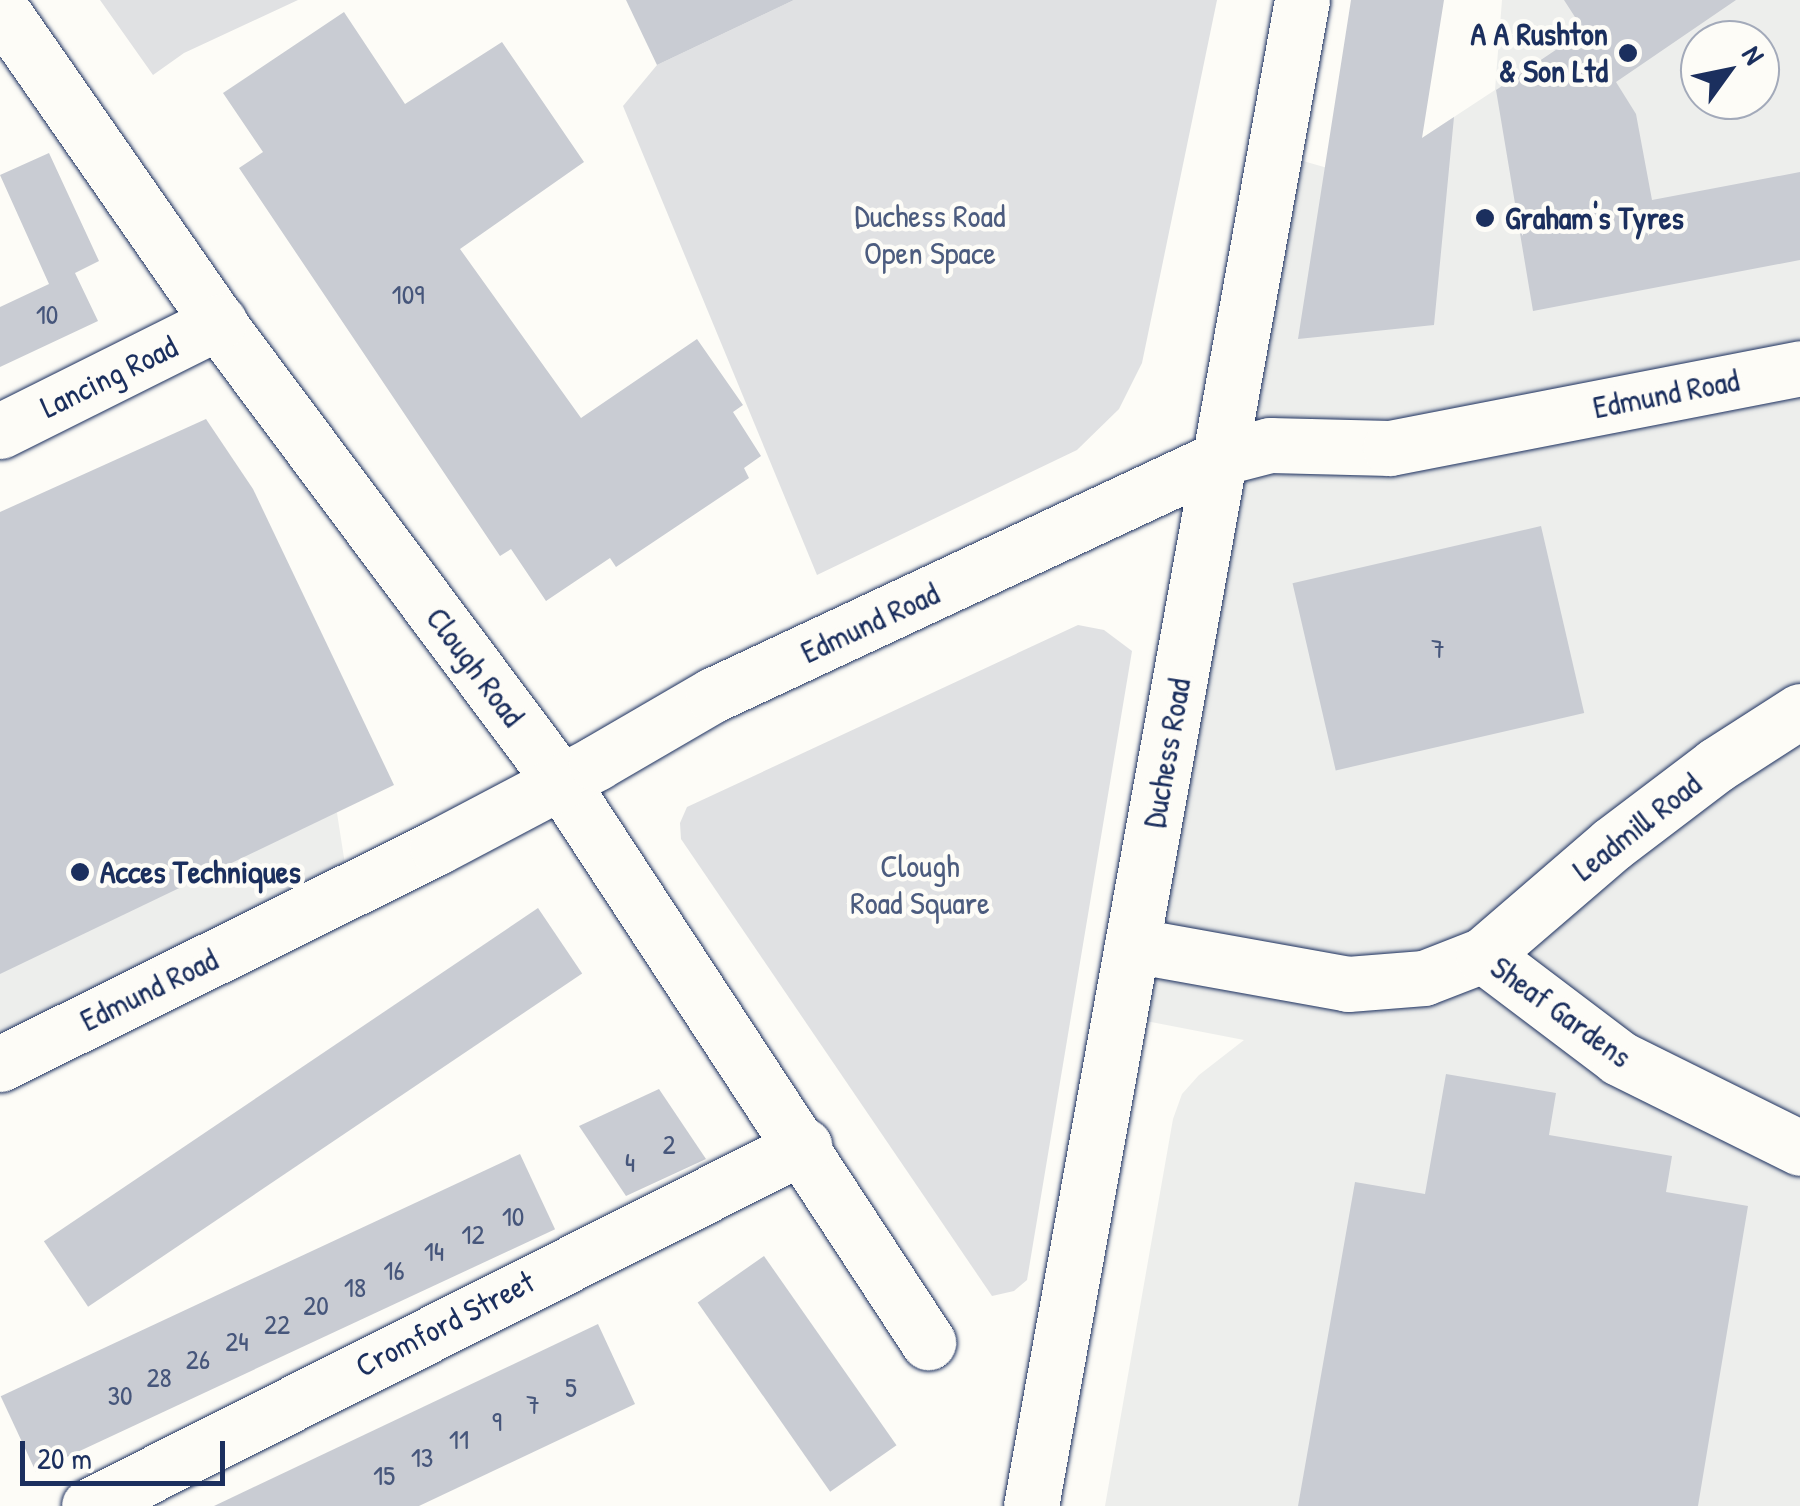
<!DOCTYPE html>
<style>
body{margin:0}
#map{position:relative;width:1800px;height:1506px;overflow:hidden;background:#fdfcf7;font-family:"Patrick Hand",sans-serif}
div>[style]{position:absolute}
.built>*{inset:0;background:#edeeec}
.green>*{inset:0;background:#e0e1e3}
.building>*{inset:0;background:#c9ccd3;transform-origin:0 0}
.roads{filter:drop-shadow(0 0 2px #1b2f5e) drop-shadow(0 0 2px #1b2f5e)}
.minor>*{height:55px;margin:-27.5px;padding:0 27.5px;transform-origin:27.5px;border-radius:27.5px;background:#fdfcf7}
.dots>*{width:28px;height:28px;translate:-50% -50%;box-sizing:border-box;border:5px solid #fdfcf7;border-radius:50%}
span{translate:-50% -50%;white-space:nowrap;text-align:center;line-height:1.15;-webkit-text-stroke:9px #fdfcf7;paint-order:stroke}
.number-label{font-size:28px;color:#46567b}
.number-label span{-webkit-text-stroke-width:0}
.poi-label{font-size:32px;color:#1b2f5e;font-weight:700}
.right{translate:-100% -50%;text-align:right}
.left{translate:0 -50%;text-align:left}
.park-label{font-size:32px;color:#4c5c7f}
.street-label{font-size:32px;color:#1b2f5e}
.north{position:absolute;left:1680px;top:20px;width:100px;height:100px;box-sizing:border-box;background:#fdfcf7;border:2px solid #a3aaba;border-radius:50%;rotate:57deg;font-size:28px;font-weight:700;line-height:40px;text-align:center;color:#1b2f5e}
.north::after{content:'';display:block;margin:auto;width:35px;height:45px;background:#1b2f5e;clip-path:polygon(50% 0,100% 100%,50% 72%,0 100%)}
.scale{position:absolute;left:20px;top:1441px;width:205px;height:45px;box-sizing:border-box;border:5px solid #1b2f5e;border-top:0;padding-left:12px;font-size:30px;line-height:35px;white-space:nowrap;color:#1b2f5e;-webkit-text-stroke:8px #fdfcf7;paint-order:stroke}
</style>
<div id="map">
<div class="built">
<i style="clip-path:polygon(evenodd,1502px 0,1800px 0,1800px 1506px,1105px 1506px,1173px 1119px,1182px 1094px,1199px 1075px,1244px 1040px,1120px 1016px,1275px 153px,1324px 167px,1415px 184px,1422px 138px,1495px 90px,1502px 0,1700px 40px,1760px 40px,1760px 100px,1700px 100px,1700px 40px)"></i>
<i style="clip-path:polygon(0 512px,184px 529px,337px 813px,349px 890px,0 1064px)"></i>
</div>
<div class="green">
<i style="clip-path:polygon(100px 0,298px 0,184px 53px,153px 75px)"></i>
<i style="clip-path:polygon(794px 0,1217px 0,1142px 363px,1119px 409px,1077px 450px,817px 575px,623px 106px,657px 65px)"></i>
<i style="clip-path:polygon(1078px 625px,1104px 630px,1132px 651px,1027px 1280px,1014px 1291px,992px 1296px,681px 839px,680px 823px,687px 807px)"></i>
</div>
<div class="building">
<i style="clip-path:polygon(626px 0,794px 0,657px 65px)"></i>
<i style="clip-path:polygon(1351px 0,1444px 0,1422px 138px,1454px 117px,1434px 325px,1298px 339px)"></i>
<i style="clip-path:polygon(1564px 0,1736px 0,1616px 82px,1636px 114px,1652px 200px,1800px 172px,1800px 260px,1533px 311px,1496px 90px,1584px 31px)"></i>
<i style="clip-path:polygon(344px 12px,405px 104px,502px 42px,584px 162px,460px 249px,581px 418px,697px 339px,743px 405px,733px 412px,761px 456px,744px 468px,749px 478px,616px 567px,610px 558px,546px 601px,511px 549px,500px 556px,239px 168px,263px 152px,223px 93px)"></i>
<i style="clip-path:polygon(49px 153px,99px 261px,75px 273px,98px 321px,0 367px,0 307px,49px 284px,0 175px)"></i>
<i style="clip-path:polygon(206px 419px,253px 489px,394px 785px,0 974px,0 512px)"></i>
<i style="left:1541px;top:526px;width:192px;height:255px;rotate:77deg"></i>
<i style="left:538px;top:908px;width:79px;height:596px;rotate:56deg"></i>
<i style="clip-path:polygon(1446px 1074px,1556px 1093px,1549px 1135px,1672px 1156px,1666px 1192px,1748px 1206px,1698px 1506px,1298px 1506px,1355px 1182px,1425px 1194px)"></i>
<i style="clip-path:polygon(659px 1089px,706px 1159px,626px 1196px,579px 1126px)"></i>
<i style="left:520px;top:1154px;width:83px;height:573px;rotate:65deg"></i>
<i style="left:764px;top:1256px;width:231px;height:81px;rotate:55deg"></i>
<i style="clip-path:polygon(598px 1324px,635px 1404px,419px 1506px,214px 1506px)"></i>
</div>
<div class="roads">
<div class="minor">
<i style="left:0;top:8px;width:399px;rotate:55.2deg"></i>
<i style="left:228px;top:336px;width:557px;rotate:53.25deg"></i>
<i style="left:561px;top:782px;width:670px;rotate:56.76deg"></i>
<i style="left:0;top:431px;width:245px;rotate:-26.5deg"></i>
<i style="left:1132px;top:945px;width:219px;rotate:10.2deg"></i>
<i style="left:1348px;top:984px;width:76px;rotate:-4.5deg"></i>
<i style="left:1424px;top:978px;width:63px;rotate:-21.3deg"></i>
<i style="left:1483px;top:955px;width:170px;rotate:-40.7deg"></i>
<i style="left:1612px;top:844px;width:131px;rotate:-37.2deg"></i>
<i style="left:1716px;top:765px;width:100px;rotate:-32.7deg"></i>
<i style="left:1483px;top:955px;width:171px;rotate:37.1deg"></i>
<i style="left:1619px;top:1058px;width:202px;rotate:26.4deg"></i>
<i style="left:0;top:1064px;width:488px;rotate:-26.4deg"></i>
<i style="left:437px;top:847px;width:180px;rotate:-27.8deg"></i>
<i style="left:596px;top:763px;width:135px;rotate:-30.2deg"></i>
<i style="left:713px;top:695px;width:560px;rotate:-25.05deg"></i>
<i style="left:1220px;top:458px;width:52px;rotate:-14.6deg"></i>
<i style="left:1270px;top:445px;width:120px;rotate:1.4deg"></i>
<i style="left:1390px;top:448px;width:418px;rotate:-11deg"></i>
<i style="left:89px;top:1506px;width:801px;rotate:-26.73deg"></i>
<i style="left:1031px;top:1506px;width:1530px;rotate:-79.8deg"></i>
</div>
</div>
<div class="dots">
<i style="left:1628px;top:53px;background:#1b2f5e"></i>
<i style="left:1485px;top:218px;background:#1b2f5e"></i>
<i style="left:80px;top:872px;background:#1b2f5e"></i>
</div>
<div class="number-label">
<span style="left:408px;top:294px">109</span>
<span style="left:47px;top:314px">10</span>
<span style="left:1438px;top:648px">7</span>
<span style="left:669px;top:1144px">2</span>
<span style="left:630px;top:1162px">4</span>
<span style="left:513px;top:1216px">10</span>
<span style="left:473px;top:1234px">12</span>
<span style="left:434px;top:1251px">14</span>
<span style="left:394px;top:1270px">16</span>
<span style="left:355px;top:1287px">18</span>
<span style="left:316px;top:1305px">20</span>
<span style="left:277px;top:1324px">22</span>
<span style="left:237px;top:1341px">24</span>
<span style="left:198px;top:1359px">26</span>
<span style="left:159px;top:1377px">28</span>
<span style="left:571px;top:1387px">5</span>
<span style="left:120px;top:1395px">30</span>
<span style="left:533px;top:1404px">7</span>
<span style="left:497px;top:1421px">9</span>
<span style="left:459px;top:1439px">11</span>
<span style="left:422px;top:1457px">13</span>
<span style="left:384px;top:1475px">15</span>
</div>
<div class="poi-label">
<span class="right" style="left:1608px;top:53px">A A Rushton<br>&amp; Son Ltd</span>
<span class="left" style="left:1505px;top:218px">Graham's Tyres</span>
<span class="left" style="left:100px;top:872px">Acces Techniques</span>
</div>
<div class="park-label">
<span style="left:930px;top:235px">Duchess Road<br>Open Space</span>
<span style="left:920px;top:885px">Clough<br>Road Square</span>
</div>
<div class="street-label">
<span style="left:109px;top:377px;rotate:-26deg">Lancing Road</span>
<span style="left:1666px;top:394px;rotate:-11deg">Edmund Road</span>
<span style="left:870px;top:623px;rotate:-25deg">Edmund Road</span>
<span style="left:475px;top:667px;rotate:53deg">Clough Road</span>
<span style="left:1167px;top:753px;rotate:-80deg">Duchess Road</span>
<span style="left:1637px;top:827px;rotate:-38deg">Leadmill Road</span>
<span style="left:149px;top:990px;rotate:-26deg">Edmund Road</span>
<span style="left:1561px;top:1012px;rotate:36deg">Sheaf Gardens</span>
<span style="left:445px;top:1324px;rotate:-27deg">Cromford Street</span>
</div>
<div class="north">N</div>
<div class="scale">20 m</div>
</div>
